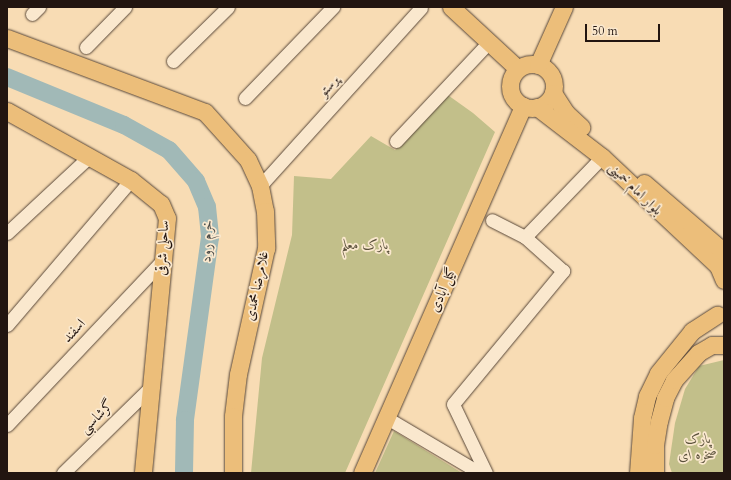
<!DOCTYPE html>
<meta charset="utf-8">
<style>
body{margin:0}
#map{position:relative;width:731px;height:480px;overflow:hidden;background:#f8dcb4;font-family:Cardo,Amiri,serif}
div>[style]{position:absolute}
.green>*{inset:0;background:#c2bf8a}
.river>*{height:18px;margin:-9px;padding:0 9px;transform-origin:9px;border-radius:9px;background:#a1b9b7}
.roads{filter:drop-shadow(0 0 1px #584739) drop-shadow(0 0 1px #584739)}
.minor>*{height:13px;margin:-6.5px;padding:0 6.5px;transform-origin:6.5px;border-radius:6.5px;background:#fae8ce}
.major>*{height:17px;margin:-8.5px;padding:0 8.5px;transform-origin:8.5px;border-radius:8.5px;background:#ecbe7a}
.major>.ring{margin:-8.5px;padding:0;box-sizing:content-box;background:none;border:17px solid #ecbe7a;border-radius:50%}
span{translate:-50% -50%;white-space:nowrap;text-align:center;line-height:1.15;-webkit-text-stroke:3.5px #fae8ce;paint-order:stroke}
.street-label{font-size:14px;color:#221510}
.park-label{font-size:14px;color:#5a503b;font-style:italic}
.water-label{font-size:15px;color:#4e4e4a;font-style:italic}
.frame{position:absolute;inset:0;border:8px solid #221510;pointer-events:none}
.scale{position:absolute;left:585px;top:24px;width:75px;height:18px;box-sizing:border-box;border:2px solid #221510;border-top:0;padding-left:5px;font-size:12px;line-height:14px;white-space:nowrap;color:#221510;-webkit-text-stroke:3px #fae8ce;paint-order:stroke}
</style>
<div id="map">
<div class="green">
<i style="clip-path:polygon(445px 93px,473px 113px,495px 132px,345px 473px,251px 473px,262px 358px,292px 235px,294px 176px,331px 179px,371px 136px,395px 150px)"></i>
<i style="clip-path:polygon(724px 360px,724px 473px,672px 473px,669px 464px,675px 423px,685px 389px,699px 366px)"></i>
<i style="clip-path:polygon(394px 431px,462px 473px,375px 473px)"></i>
</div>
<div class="river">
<i style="left:7px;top:77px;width:126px;rotate:22.3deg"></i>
<i style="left:124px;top:125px;width:51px;rotate:29.1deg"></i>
<i style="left:169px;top:150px;width:41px;rotate:48.9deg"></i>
<i style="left:196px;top:181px;width:28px;rotate:67deg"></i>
<i style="left:207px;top:207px;width:30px;rotate:84deg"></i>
<i style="left:210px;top:237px;width:185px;rotate:97.8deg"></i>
<i style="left:185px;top:420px;width:53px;rotate:91.1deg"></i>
</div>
<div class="roads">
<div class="minor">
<i style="left:32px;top:14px;width:10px;rotate:-45deg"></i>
<i style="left:86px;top:47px;width:56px;rotate:-45.7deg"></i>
<i style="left:173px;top:61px;width:77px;rotate:-44.5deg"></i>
<i style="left:245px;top:98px;width:127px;rotate:-46deg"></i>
<i style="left:396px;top:141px;width:136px;rotate:-46.8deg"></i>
<i style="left:260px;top:186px;width:240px;rotate:-47.9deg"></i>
<i style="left:7px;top:233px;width:113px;rotate:-42.9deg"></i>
<i style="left:525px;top:237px;width:111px;rotate:-46.1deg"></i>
<i style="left:7px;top:325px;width:191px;rotate:-49.5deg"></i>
<i style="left:387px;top:418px;width:108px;rotate:30.6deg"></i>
<i style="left:7px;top:425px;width:228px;rotate:-46.6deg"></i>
<i style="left:63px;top:473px;width:126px;rotate:-44.4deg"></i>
<i style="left:486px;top:473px;width:76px;rotate:-115.6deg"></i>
<i style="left:453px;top:404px;width:173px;rotate:-50.4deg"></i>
<i style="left:563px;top:271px;width:51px;rotate:-138.2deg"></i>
<i style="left:525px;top:237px;width:37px;rotate:-153deg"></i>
</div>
<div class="major">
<i style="left:451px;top:7px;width:91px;rotate:42.8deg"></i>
<i style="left:7px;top:38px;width:211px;rotate:20.5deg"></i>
<i style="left:205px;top:112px;width:64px;rotate:48.1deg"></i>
<i style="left:248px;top:160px;width:29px;rotate:65deg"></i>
<i style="left:260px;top:186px;width:25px;rotate:79deg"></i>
<i style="left:265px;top:211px;width:37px;rotate:88deg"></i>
<i style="left:266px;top:248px;width:129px;rotate:102.5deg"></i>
<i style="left:238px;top:374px;width:42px;rotate:96.8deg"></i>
<i style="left:233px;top:416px;width:57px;rotate:90deg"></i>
<i class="ring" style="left:510px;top:64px;width:27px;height:27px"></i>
<i style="left:538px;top:65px;width:64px;rotate:-65.9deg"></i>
<i style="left:553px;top:93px;width:24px;rotate:57deg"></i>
<i style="left:566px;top:113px;width:21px;rotate:43deg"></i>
<i style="left:537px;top:107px;width:82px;rotate:37.6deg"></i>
<i style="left:602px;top:157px;width:159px;rotate:43.2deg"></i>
<i style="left:718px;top:266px;width:15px;rotate:67deg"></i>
<i style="left:7px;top:111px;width:142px;rotate:29.1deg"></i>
<i style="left:131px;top:180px;width:38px;rotate:39deg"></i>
<i style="left:161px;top:204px;width:15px;rotate:67deg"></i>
<i style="left:167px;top:218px;width:256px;rotate:95.4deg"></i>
<i style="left:644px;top:183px;width:106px;rotate:40.8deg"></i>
<i style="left:362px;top:473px;width:401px;rotate:-66.3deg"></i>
<i style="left:638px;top:473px;width:55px;rotate:-85.8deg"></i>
<i style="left:642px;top:418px;width:23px;rotate:-77deg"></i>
<i style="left:647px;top:396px;width:25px;rotate:-64deg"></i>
<i style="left:658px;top:373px;width:54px;rotate:-51deg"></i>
<i style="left:692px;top:331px;width:30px;rotate:-33deg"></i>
<i style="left:655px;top:473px;width:28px;rotate:-90deg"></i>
<i style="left:655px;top:445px;width:24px;rotate:-81deg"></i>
<i style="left:659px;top:421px;width:24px;rotate:-75deg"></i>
<i style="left:665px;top:398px;width:20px;rotate:-63deg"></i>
<i style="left:674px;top:380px;width:36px;rotate:-48deg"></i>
<i style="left:698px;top:353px;width:16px;rotate:-30deg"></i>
<i style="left:712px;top:345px;width:12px"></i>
</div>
</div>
<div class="street-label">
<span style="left:329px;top:86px;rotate:-48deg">پرستو</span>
<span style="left:635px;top:189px;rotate:44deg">بلوار امام خمینی</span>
<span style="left:163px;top:248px;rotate:-87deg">ساحلی شرقی</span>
<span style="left:257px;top:286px;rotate:-78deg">غلامرضا محمدی</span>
<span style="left:443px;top:290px;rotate:-67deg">گیل آبادی</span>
<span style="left:74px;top:331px;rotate:-47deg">اسفند</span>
<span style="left:97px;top:417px;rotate:-44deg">گرشاسبی</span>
</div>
<div class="park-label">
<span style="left:365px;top:245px">پارک معلم</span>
<span style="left:698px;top:447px">پارک<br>صخره ای</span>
</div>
<div class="water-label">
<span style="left:207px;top:241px;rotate:-88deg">خرم رود</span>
</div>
<div class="frame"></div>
<div class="scale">50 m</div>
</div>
